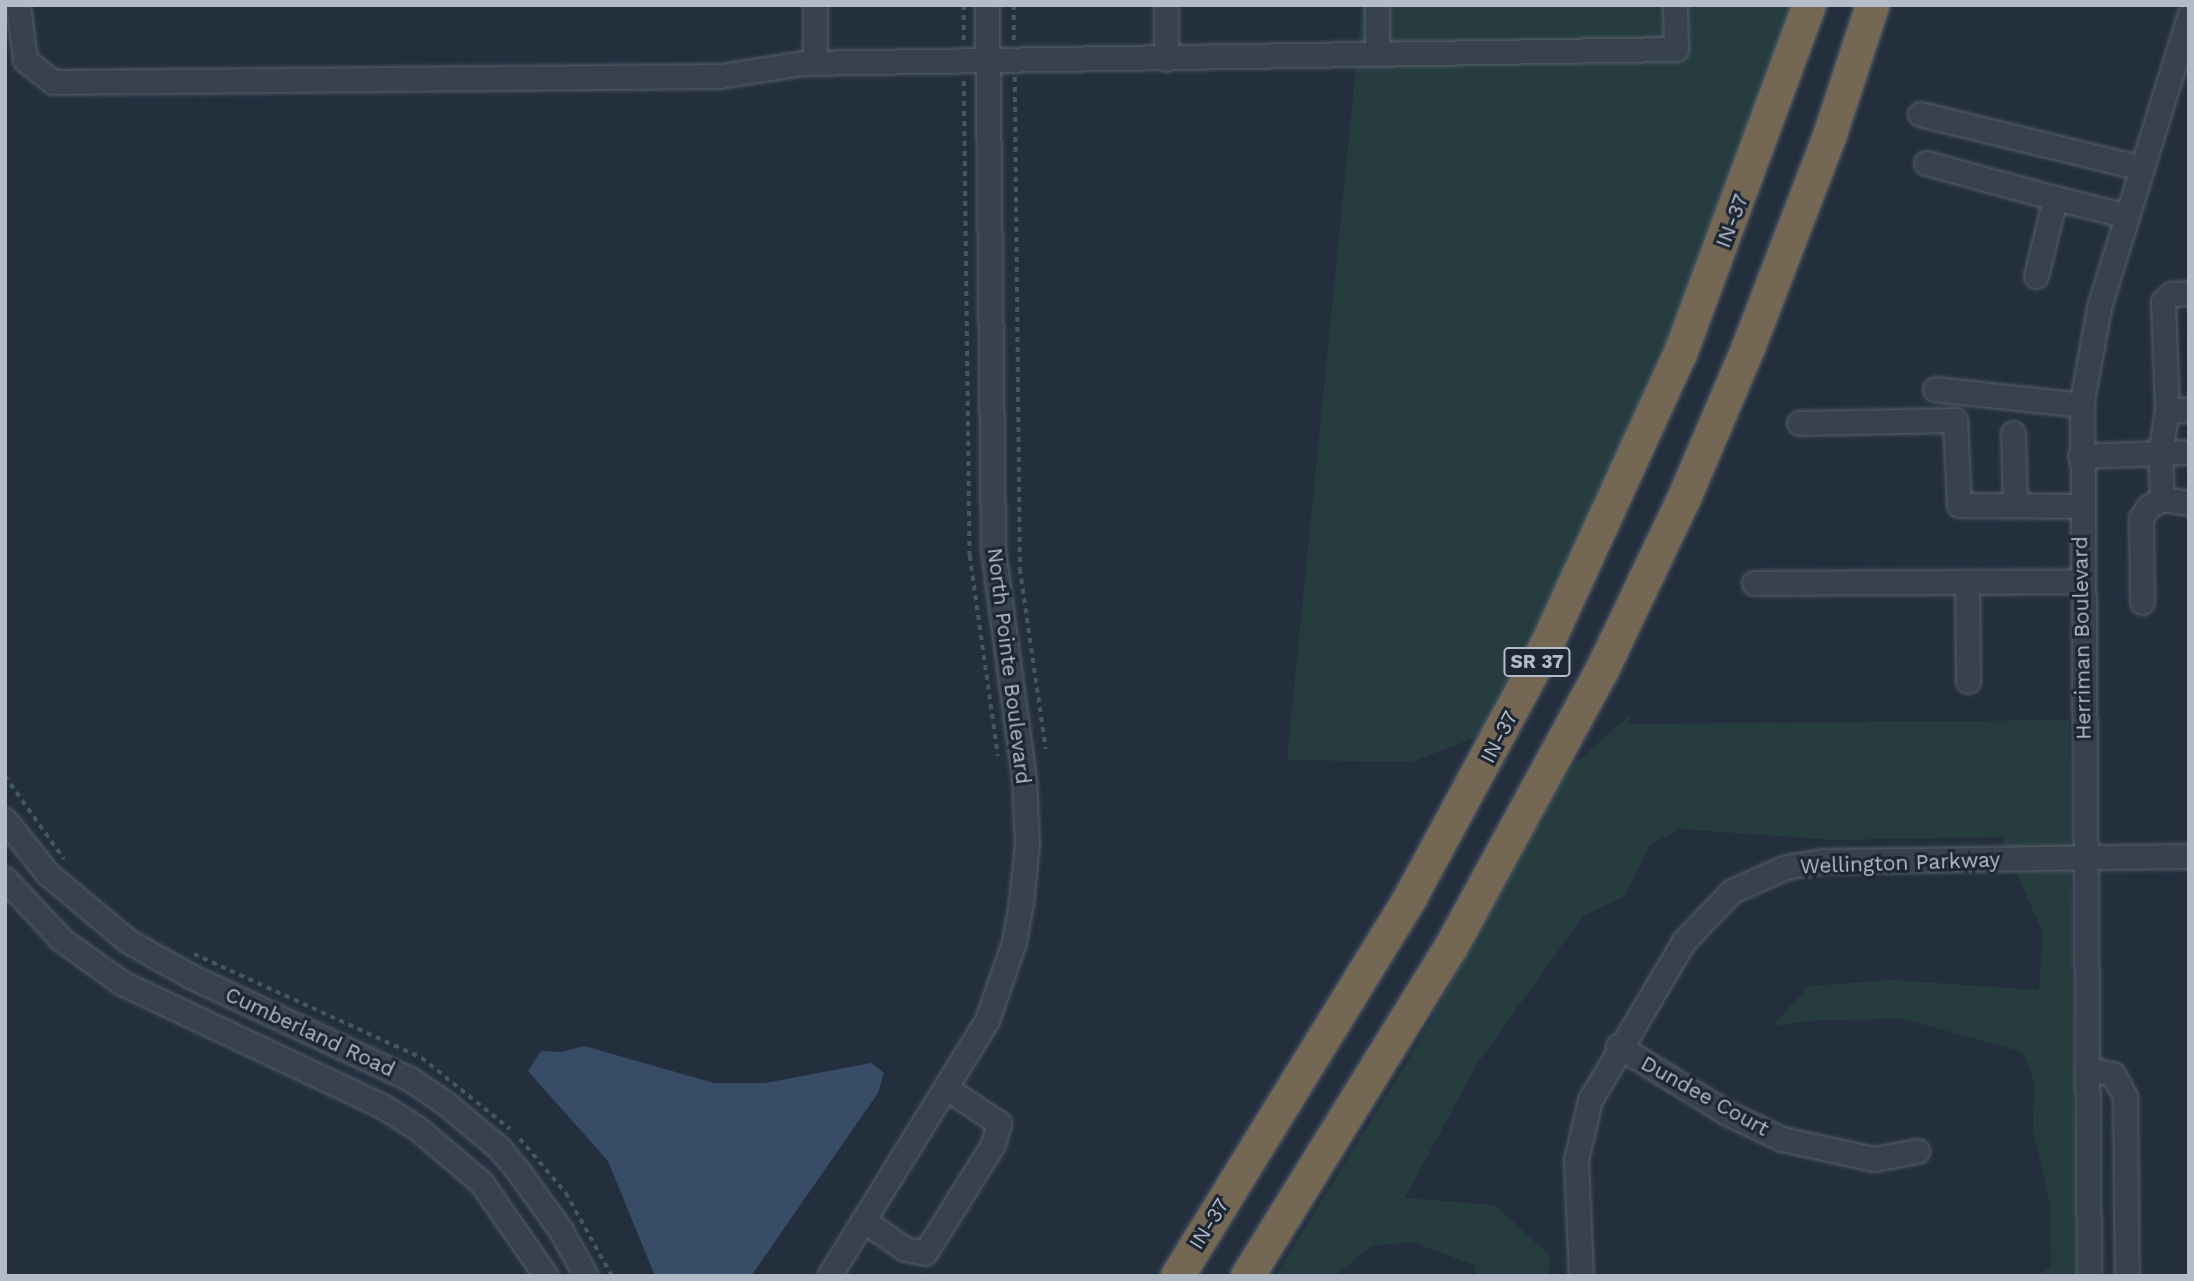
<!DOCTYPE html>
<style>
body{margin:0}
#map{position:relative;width:2194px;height:1281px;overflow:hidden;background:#242f3e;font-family:"Work Sans",sans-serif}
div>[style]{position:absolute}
.green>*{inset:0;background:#263c3f}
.water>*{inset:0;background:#394c67}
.path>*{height:3.5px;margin-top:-1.75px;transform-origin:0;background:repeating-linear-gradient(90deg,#44595c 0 5px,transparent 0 10px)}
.roads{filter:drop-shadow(0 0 2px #565f6c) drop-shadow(0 0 2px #565f6c)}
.minor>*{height:23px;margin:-11.5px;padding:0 11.5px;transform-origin:11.5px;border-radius:11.5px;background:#38414e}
.highway>*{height:33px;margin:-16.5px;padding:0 16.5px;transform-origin:16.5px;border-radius:16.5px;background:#746855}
span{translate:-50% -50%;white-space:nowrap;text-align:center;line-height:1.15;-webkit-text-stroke:6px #1d2633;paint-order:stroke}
.shield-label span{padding:2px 5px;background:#1d2633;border:2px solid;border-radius:5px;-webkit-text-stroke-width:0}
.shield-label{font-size:19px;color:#b4bcc9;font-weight:700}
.street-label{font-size:21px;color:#b4bcc9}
.frame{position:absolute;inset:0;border:7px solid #b4bcc9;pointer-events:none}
</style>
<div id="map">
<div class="green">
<i style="clip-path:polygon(1362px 5px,1799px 5px,1721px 249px,1504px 727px,1411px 762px,1287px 760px)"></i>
<i style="clip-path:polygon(1630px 715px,1627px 724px,2069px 720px,2077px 1276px,2037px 1276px,2051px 1267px,2050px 1203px,2033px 1131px,2034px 1081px,2023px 1052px,1903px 1019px,1820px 1020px,1772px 1026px,1809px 986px,1892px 980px,2039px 990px,2043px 933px,2001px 837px,1834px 840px,1680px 829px,1650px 845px,1625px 896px,1583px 916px,1477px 1064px,1405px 1198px,1495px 1205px,1550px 1256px,1548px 1276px,1477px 1276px,1474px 1265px,1412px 1242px,1371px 1246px,1335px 1276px,1275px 1276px,1407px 1062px,1569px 768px)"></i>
</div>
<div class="water">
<i style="clip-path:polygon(584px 1046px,714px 1083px,765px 1083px,871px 1063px,884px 1073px,878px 1093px,751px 1276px,655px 1276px,608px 1161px,528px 1071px,541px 1051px,562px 1052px)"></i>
</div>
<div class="path">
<i style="left:964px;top:5px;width:37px;rotate:90deg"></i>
<i style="left:1014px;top:5px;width:37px;rotate:90deg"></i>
<i style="left:1015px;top:77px;width:492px;rotate:89.4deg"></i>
<i style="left:1020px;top:569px;width:182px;rotate:81.8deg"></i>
<i style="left:964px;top:81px;width:475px;rotate:89.3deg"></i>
<i style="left:970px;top:556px;width:202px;rotate:82deg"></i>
<i style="left:5px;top:776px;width:102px;rotate:54.6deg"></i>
<i style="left:194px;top:954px;width:251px;rotate:24.5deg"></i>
<i style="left:422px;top:1058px;width:113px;rotate:38.9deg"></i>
<i style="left:520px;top:1139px;width:71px;rotate:49.6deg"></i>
<i style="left:566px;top:1193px;width:95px;rotate:61deg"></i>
</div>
<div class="roads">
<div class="minor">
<i style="left:18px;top:5px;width:55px;rotate:82.7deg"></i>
<i style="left:25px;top:60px;width:36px;rotate:38deg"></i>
<i style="left:53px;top:82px;width:667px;rotate:-0.52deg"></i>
<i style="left:720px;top:76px;width:84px;rotate:-8.9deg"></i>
<i style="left:803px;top:63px;width:873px;rotate:-0.92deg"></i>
<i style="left:1676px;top:49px;width:44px;rotate:-91.3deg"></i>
<i style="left:815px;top:5px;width:58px;rotate:90deg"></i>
<i style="left:1166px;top:5px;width:54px;rotate:90deg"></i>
<i style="left:1377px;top:53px;width:48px;rotate:-90deg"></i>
<i style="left:1920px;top:114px;width:228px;rotate:13.7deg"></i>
<i style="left:1926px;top:163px;width:134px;rotate:15.2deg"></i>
<i style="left:2036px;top:276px;width:80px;rotate:-76.3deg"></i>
<i style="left:2055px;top:198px;width:74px;rotate:14deg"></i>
<i style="left:1935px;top:389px;width:148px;rotate:6.2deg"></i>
<i style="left:2167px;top:410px;width:22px"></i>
<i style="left:1799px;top:423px;width:156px;rotate:-1.1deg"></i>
<i style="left:1955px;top:420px;width:85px;rotate:87.3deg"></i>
<i style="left:1959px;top:505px;width:121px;rotate:0.5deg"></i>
<i style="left:2013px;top:433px;width:72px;rotate:88.4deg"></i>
<i style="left:2080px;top:456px;width:109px;rotate:-2.1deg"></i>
<i style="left:2162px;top:499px;width:27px;rotate:8deg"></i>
<i style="left:1967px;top:582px;width:99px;rotate:89.4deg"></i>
<i style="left:1754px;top:583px;width:328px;rotate:-0.3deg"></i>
<i style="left:2142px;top:602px;width:84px;rotate:-90.7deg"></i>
<i style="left:2141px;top:518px;width:13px;rotate:-58deg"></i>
<i style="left:2148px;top:507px;width:16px;rotate:-30deg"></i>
<i style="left:2162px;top:499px;width:45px;rotate:-92.5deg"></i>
<i style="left:2160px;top:454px;width:45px;rotate:-81deg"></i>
<i style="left:2167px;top:410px;width:108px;rotate:-92.1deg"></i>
<i style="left:2163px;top:302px;width:11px;rotate:-45deg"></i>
<i style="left:2171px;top:294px;width:18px;rotate:-3deg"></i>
<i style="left:5px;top:820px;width:69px;rotate:51.5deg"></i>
<i style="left:48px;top:874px;width:104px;rotate:39.9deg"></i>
<i style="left:128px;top:941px;width:71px;rotate:29.4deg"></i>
<i style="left:190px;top:976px;width:243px;rotate:25.1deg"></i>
<i style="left:410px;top:1079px;width:41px;rotate:34.1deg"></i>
<i style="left:444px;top:1102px;width:72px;rotate:39.9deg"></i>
<i style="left:499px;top:1148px;width:30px;rotate:50deg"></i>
<i style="left:518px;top:1171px;width:72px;rotate:54.1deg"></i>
<i style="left:560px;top:1229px;width:54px;rotate:61deg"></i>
<i style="left:5px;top:879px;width:83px;rotate:46.9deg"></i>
<i style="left:62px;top:940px;width:74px;rotate:35.6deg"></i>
<i style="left:122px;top:983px;width:288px;rotate:25.3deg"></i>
<i style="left:382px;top:1106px;width:41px;rotate:32.2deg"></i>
<i style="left:417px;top:1128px;width:84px;rotate:40.2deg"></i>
<i style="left:481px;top:1182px;width:114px;rotate:55.3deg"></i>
<i style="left:1618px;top:1046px;width:128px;rotate:31.6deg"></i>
<i style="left:1727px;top:1113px;width:61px;rotate:25.3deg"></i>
<i style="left:1782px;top:1139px;width:94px;rotate:12.3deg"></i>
<i style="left:1874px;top:1159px;width:44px;rotate:-10.5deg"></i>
<i style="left:2087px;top:1069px;width:26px;rotate:11deg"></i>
<i style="left:2113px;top:1074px;width:26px;rotate:62deg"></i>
<i style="left:2125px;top:1097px;width:179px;rotate:89.4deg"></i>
<i style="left:863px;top:1220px;width:51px;rotate:34.6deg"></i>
<i style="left:905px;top:1249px;width:20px;rotate:11deg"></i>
<i style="left:925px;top:1253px;width:128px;rotate:-58deg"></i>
<i style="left:993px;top:1144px;width:22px;rotate:-74deg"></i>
<i style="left:999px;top:1123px;width:64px;rotate:-146.6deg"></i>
<i style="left:829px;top:1276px;width:301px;rotate:-58.3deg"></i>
<i style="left:987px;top:1020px;width:83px;rotate:-70.9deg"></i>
<i style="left:1014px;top:942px;width:39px;rotate:-80deg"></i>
<i style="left:1021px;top:904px;width:60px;rotate:-84.3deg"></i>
<i style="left:1027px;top:844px;width:65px;rotate:-92.6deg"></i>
<i style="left:1024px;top:779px;width:232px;rotate:-97.7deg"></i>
<i style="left:993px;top:549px;width:544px;rotate:-90.63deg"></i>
<i style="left:1581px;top:1276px;width:116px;rotate:-92.5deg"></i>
<i style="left:1576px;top:1160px;width:62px;rotate:-76.9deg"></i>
<i style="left:1590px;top:1100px;width:185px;rotate:-59.4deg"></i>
<i style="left:1684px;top:941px;width:69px;rotate:-46.2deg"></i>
<i style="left:1732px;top:891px;width:59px;rotate:-24deg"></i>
<i style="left:1786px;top:867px;width:39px;rotate:-9deg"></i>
<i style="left:1825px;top:861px;width:364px;rotate:-0.8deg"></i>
<i style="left:2089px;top:1276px;width:875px;rotate:-90.46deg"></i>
<i style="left:2082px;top:401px;width:96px;rotate:-79.7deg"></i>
<i style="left:2099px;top:307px;width:305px;rotate:-72.8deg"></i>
</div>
<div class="highway">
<i style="left:1177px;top:1276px;width:447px;rotate:-58.4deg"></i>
<i style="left:1411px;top:895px;width:286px;rotate:-61.6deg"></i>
<i style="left:1547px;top:643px;width:319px;rotate:-65.4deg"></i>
<i style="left:1680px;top:353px;width:371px;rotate:-69.7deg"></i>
<i style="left:1247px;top:1276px;width:388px;rotate:-58.3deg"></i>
<i style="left:1451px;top:946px;width:315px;rotate:-61.4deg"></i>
<i style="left:1602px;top:669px;width:191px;rotate:-64.5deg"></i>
<i style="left:1684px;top:497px;width:163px;rotate:-66.9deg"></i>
<i style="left:1748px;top:347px;width:229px;rotate:-69deg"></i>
<i style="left:1830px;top:133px;width:135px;rotate:-71.8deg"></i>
</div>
</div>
<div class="shield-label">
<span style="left:1537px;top:662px">SR 37</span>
</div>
<div class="street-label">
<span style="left:1732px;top:221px;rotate:-69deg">IN-37</span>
<span style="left:2082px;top:638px;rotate:-91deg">Herriman Boulevard</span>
<span style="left:1009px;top:666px;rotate:83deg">North Pointe Boulevard</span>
<span style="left:1499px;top:737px;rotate:-62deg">IN-37</span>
<span style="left:1900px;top:863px;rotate:-2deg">Wellington Parkway</span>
<span style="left:310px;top:1032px;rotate:25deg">Cumberland Road</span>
<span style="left:1705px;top:1096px;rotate:29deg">Dundee Court</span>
<span style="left:1209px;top:1224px;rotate:-58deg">IN-37</span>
</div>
<div class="frame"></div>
</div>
